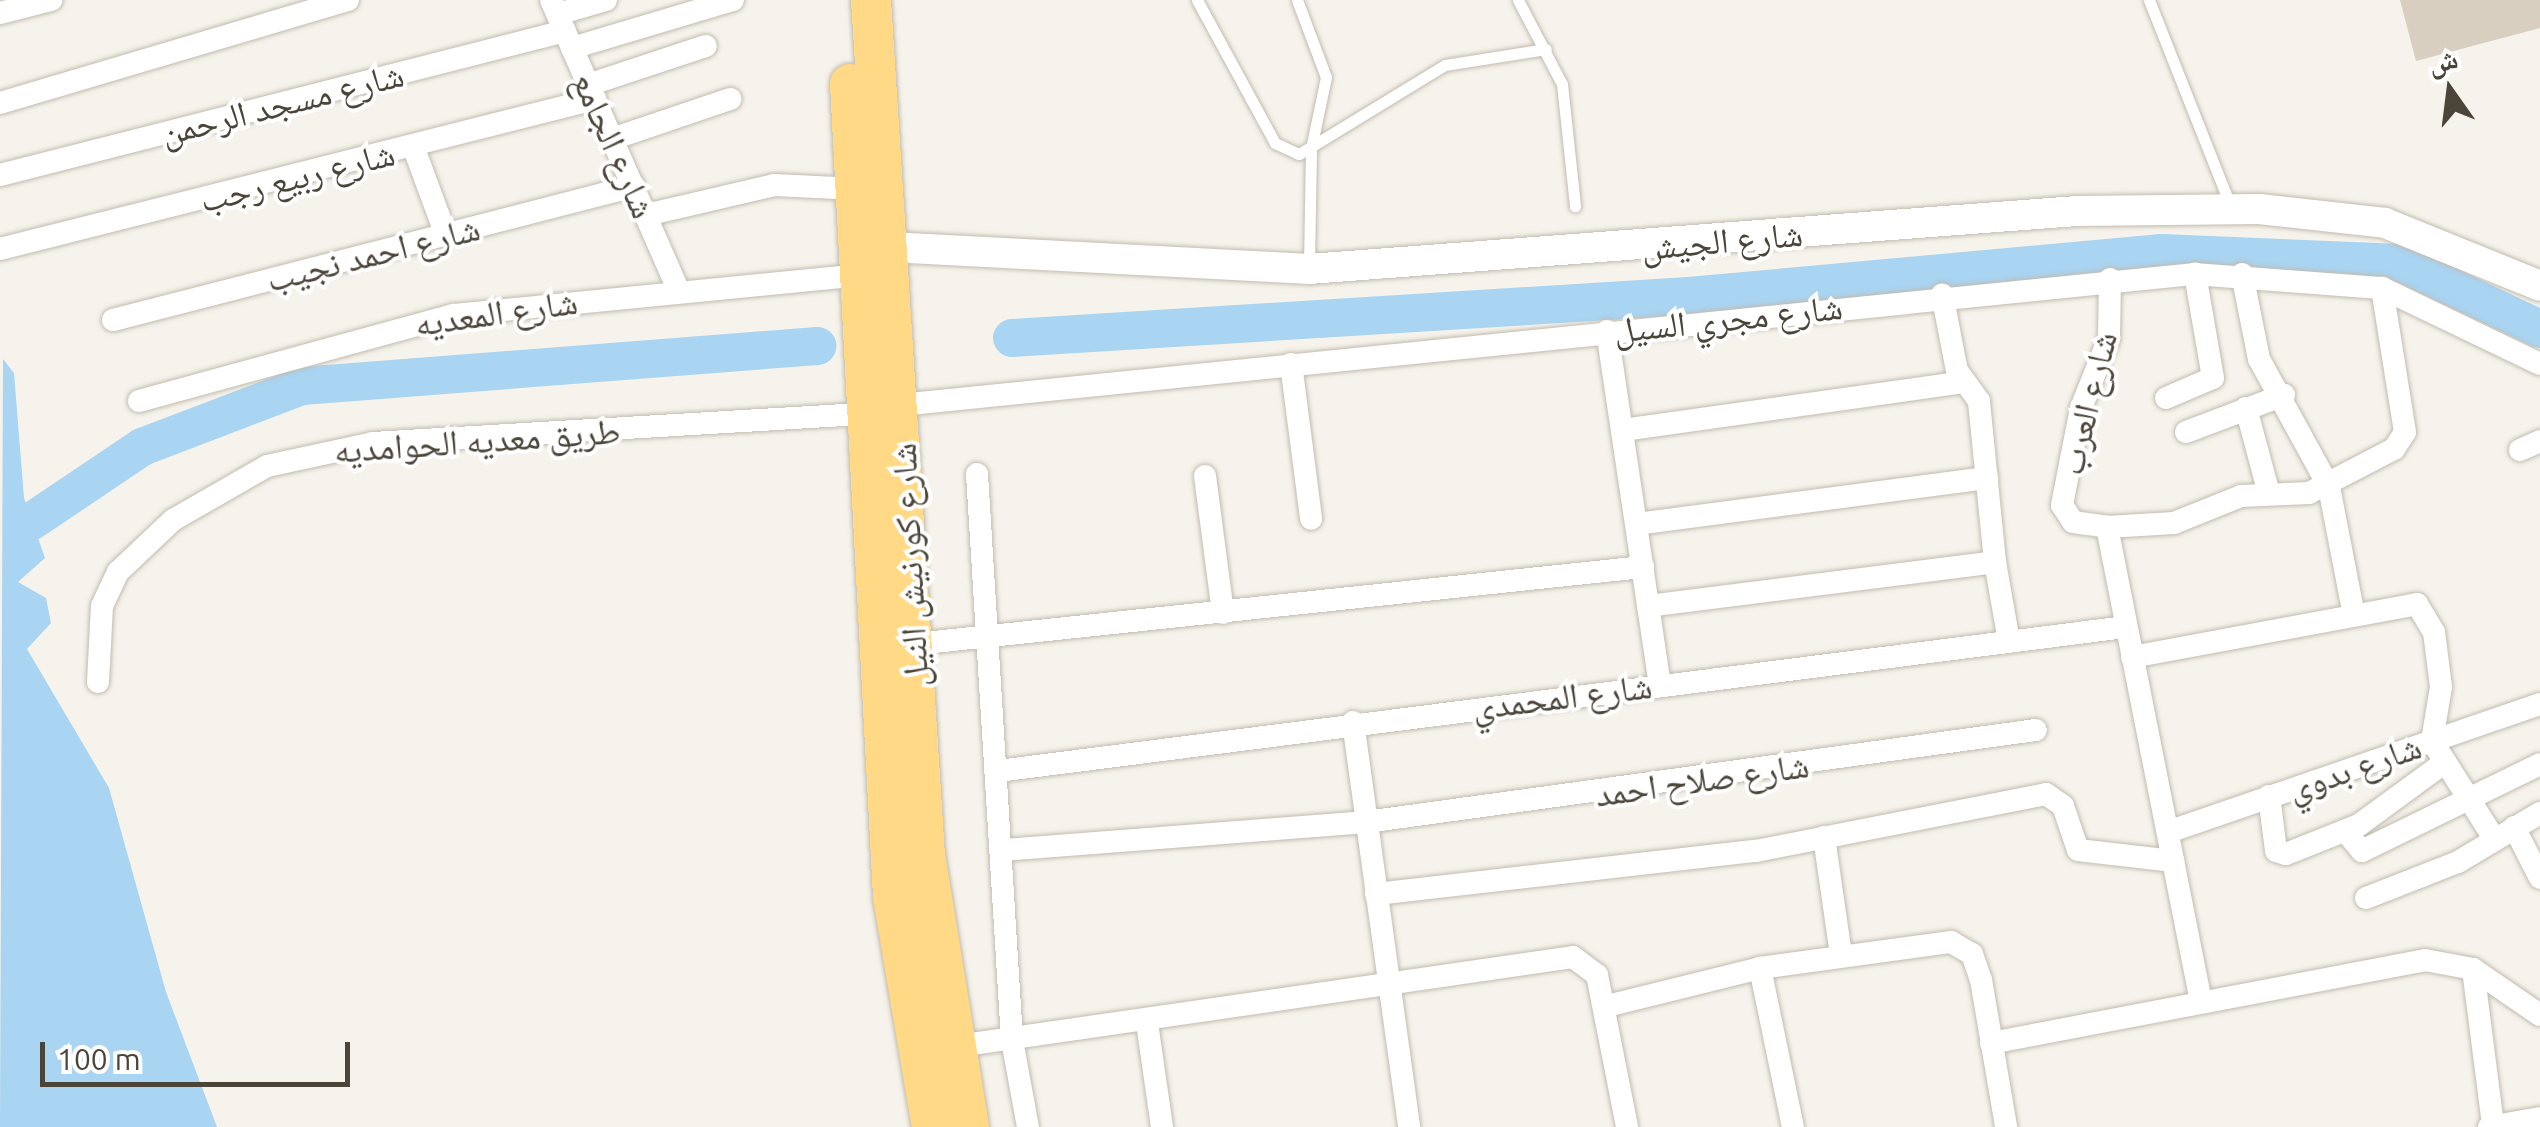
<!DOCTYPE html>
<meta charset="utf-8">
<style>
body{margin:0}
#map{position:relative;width:2540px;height:1127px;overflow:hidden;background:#f6f3ec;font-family:Ubuntu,"Noto Naskh Arabic",sans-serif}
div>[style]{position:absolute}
.water>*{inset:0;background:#a9d4f2}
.river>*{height:38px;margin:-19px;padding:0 19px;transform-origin:19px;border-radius:19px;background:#a9d4f2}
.building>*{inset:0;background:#d8cfc1}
.roads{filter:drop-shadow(0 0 2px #c2bbae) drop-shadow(0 0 2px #c2bbae)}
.service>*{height:11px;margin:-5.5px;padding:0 5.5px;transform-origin:5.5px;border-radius:5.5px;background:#fff}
.minor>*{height:22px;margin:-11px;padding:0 11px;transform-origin:11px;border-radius:11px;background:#fff}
.tertiary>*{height:30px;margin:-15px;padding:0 15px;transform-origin:15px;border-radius:15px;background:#fff}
.trunk>*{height:40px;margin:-20px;padding:0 20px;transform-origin:20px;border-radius:20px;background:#ffd985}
span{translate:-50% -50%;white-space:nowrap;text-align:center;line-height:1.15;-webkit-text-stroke:8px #fff;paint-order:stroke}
.street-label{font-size:35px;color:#4b4439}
.north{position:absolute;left:2400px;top:40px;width:100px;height:100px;-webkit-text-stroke:8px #fff;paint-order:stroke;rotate:346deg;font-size:28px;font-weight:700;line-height:40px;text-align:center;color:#4b4439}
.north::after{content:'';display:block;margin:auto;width:35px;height:45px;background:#4b4439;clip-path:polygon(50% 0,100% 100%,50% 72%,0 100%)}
.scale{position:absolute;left:40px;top:1042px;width:310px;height:45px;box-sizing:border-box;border:5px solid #4b4439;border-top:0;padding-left:12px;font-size:30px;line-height:35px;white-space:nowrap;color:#4b4439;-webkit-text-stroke:8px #fff;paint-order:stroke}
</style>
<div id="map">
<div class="water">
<i style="clip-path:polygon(3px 359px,14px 373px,24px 498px,45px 558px,18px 582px,46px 598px,51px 623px,27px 649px,109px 788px,166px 992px,217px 1127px,0 1127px)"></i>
</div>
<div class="river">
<i style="left:1012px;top:338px;width:678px;rotate:-3.55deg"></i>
<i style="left:1689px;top:296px;width:475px;rotate:-5.2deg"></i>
<i style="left:2162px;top:253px;width:239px;rotate:2.4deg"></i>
<i style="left:2401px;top:263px;width:154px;rotate:25.4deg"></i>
<i style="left:32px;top:521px;width:133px;rotate:-33.9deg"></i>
<i style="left:142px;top:447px;width:171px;rotate:-20.9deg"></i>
<i style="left:302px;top:386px;width:517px;rotate:-4.44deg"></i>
</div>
<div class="building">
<i style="clip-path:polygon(2400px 0,2540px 0,2540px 28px,2416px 61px)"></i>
</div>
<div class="roads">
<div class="service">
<i style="left:1197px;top:0;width:163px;rotate:61.4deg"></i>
<i style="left:1275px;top:143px;width:26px;rotate:25deg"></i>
<i style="left:1299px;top:154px;width:171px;rotate:-31.4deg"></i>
<i style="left:1445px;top:65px;width:102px;rotate:-9deg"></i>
<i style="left:1297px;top:0;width:82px;rotate:69.4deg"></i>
<i style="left:1326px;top:77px;width:74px;rotate:101.8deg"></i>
<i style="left:1311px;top:149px;width:119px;rotate:91deg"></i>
<i style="left:1518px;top:0;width:95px;rotate:62.4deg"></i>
<i style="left:1562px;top:84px;width:123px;rotate:83.9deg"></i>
<i style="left:2149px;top:0;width:220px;rotate:68.4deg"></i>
</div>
<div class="minor">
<i style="left:551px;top:0;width:318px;rotate:66.3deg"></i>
<i style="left:0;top:13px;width:53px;rotate:-14.3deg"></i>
<i style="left:558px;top:14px;width:50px;rotate:-16.3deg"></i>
<i style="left:572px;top:48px;width:168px;rotate:-16.6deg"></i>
<i style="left:588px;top:85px;width:124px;rotate:-18.3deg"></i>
<i style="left:0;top:103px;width:363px;rotate:-16.5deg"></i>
<i style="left:612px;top:139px;width:125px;rotate:-18.7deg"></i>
<i style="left:413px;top:146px;width:95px;rotate:69.7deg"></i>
<i style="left:0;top:175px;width:583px;rotate:-14.3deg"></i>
<i style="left:646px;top:215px;width:132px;rotate:-13.1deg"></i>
<i style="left:775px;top:185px;width:82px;rotate:2.8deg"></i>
<i style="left:0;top:249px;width:614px;rotate:-14.15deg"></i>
<i style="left:2242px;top:274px;width:87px;rotate:78.7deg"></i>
<i style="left:2259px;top:359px;width:146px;rotate:61.3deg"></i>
<i style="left:2329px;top:487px;width:125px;rotate:79deg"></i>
<i style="left:2110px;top:279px;width:59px;rotate:91deg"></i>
<i style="left:2109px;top:338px;width:75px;rotate:111.8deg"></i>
<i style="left:2081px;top:408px;width:99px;rotate:101.1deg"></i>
<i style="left:2062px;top:505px;width:20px;rotate:57deg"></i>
<i style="left:2073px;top:522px;width:34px;rotate:8deg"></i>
<i style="left:2107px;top:527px;width:67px;rotate:-3.4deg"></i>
<i style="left:2174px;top:523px;width:72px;rotate:-21.9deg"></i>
<i style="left:2241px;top:496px;width:68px;rotate:-2.5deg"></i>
<i style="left:2309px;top:493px;width:96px;rotate:-27.4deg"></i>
<i style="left:2394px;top:449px;width:20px;rotate:-57deg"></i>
<i style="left:2405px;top:432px;width:146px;rotate:-99.1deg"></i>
<i style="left:113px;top:320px;width:538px;rotate:-14.42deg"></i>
<i style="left:1607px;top:331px;width:357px;rotate:81.5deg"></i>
<i style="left:1291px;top:364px;width:156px;rotate:82.6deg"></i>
<i style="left:2166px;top:398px;width:51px;rotate:-23.1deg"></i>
<i style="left:2213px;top:378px;width:106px;rotate:-99.8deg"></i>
<i style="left:139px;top:401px;width:326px;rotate:-15.3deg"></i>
<i style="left:453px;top:315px;width:412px;rotate:-5.6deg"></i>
<i style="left:900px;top:405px;width:1302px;rotate:-5.78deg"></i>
<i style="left:2195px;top:274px;width:188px;rotate:4.3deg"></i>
<i style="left:2382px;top:288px;width:175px;rotate:25.7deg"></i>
<i style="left:2246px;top:408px;width:89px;rotate:75deg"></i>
<i style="left:1623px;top:430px;width:344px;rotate:-8deg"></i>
<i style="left:2186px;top:432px;width:105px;rotate:-20.7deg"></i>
<i style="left:2520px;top:450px;width:22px;rotate:-24deg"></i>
<i style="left:977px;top:474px;width:567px;rotate:86.46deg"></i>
<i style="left:1012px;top:1040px;width:88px;rotate:79.6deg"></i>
<i style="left:1205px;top:476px;width:138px;rotate:82.5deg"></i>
<i style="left:1637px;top:524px;width:353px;rotate:-7.5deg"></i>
<i style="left:2107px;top:527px;width:484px;rotate:78.8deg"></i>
<i style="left:1995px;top:562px;width:80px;rotate:80deg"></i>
<i style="left:1648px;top:606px;width:350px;rotate:-7.2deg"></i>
<i style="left:1995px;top:562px;width:162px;rotate:-95.7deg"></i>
<i style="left:1979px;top:401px;width:37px;rotate:-126deg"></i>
<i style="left:1957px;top:371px;width:78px;rotate:-101deg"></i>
<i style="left:915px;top:644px;width:732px;rotate:-6.04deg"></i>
<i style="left:2132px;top:657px;width:290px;rotate:-10.5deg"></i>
<i style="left:2417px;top:604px;width:33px;rotate:59deg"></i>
<i style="left:2434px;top:632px;width:55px;rotate:82.7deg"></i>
<i style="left:2441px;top:687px;width:55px;rotate:99.5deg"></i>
<i style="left:2432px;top:741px;width:117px;rotate:57.5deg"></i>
<i style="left:98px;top:682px;width:76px;rotate:-87deg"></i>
<i style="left:102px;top:606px;width:38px;rotate:-65deg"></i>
<i style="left:118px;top:572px;width:76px;rotate:-43.4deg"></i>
<i style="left:173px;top:520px;width:108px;rotate:-29.9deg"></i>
<i style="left:267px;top:466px;width:108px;rotate:-12.2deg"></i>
<i style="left:373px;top:443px;width:495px;rotate:-3.4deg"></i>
<i style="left:1353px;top:722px;width:409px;rotate:82.1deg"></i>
<i style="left:998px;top:771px;width:1137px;rotate:-7.28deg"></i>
<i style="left:2269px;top:796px;width:55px;rotate:82.7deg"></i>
<i style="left:2276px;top:851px;width:10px;rotate:17deg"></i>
<i style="left:2286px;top:854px;width:79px;rotate:-21.7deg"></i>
<i style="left:2359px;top:825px;width:107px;rotate:-36.2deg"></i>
<i style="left:2514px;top:827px;width:57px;rotate:63deg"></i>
<i style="left:2168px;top:832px;width:393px;rotate:-19deg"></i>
<i style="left:2346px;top:832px;width:25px;rotate:50deg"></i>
<i style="left:2362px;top:851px;width:198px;rotate:-26deg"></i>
<i style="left:1824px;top:837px;width:119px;rotate:81.8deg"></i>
<i style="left:1003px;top:850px;width:364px;rotate:-4.4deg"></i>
<i style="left:1366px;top:822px;width:676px;rotate:-7.82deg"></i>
<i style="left:1376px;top:894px;width:382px;rotate:-6.5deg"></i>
<i style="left:1756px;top:851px;width:296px;rotate:-11.1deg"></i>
<i style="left:2046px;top:794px;width:21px;rotate:35deg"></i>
<i style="left:2063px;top:806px;width:46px;rotate:71.2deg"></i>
<i style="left:2078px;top:850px;width:96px;rotate:6.6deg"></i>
<i style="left:2366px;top:898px;width:99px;rotate:-21.4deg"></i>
<i style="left:2458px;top:862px;width:96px;rotate:-30.9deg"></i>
<i style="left:1760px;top:968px;width:162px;rotate:78.3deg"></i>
<i style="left:2473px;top:969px;width:158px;rotate:82.7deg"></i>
<i style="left:1607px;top:1006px;width:158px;rotate:-13.9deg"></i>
<i style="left:1760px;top:968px;width:193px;rotate:-7.8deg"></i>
<i style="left:1951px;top:942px;width:24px;rotate:30deg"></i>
<i style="left:1972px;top:954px;width:28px;rotate:71deg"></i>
<i style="left:1981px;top:980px;width:149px;rotate:80.3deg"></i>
<i style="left:1147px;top:1023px;width:105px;rotate:81.8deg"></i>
<i style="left:1991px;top:1043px;width:442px;rotate:-10.8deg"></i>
<i style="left:2425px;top:960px;width:49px;rotate:10.6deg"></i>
<i style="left:2473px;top:969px;width:81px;rotate:34.5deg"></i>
<i style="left:951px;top:1047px;width:628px;rotate:-8.23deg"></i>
<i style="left:1573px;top:957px;width:30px;rotate:37deg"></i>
<i style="left:1597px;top:975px;width:155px;rotate:78.8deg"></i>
<i style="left:2489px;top:1127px;width:52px;rotate:-10deg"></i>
</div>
<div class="tertiary">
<i style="left:890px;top:247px;width:420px;rotate:3deg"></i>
<i style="left:1309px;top:269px;width:769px;rotate:-4.32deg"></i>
<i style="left:2076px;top:211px;width:183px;rotate:-0.6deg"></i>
<i style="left:2259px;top:209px;width:127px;rotate:6.3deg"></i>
<i style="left:2385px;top:223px;width:167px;rotate:22.1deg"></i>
</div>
<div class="trunk">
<i style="left:871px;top:0;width:857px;rotate:86.39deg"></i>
<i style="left:925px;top:855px;width:276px;rotate:80.8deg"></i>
<i style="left:850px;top:84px;width:814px;rotate:86.97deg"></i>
<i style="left:893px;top:897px;width:233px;rotate:80.4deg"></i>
</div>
</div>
<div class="street-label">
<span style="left:282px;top:103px;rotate:-14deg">شارع مسجد الرحمن</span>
<span style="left:615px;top:145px;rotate:66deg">شارع الجامع</span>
<span style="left:297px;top:176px;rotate:-14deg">شارع ربيع رجب</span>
<span style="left:1722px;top:240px;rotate:-5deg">شارع الجيش</span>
<span style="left:373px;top:253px;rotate:-14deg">شارع احمد نجيب</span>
<span style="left:496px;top:312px;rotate:-8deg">شارع المعديه</span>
<span style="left:1728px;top:318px;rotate:-6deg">شارع مجري السيل</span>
<span style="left:2087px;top:403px;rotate:-76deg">شارع العرب</span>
<span style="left:477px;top:440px;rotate:-4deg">طريق معديه الحوامديه</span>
<span style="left:909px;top:565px;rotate:-93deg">شارع كورنيش النيل</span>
<span style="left:1562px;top:696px;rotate:-7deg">شارع المحمدي</span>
<span style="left:2354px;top:767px;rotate:-19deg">شارع بدوي</span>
<span style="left:1702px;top:779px;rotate:-8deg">شارع صلاح احمد</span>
</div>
<div class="north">ش</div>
<div class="scale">100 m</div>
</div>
